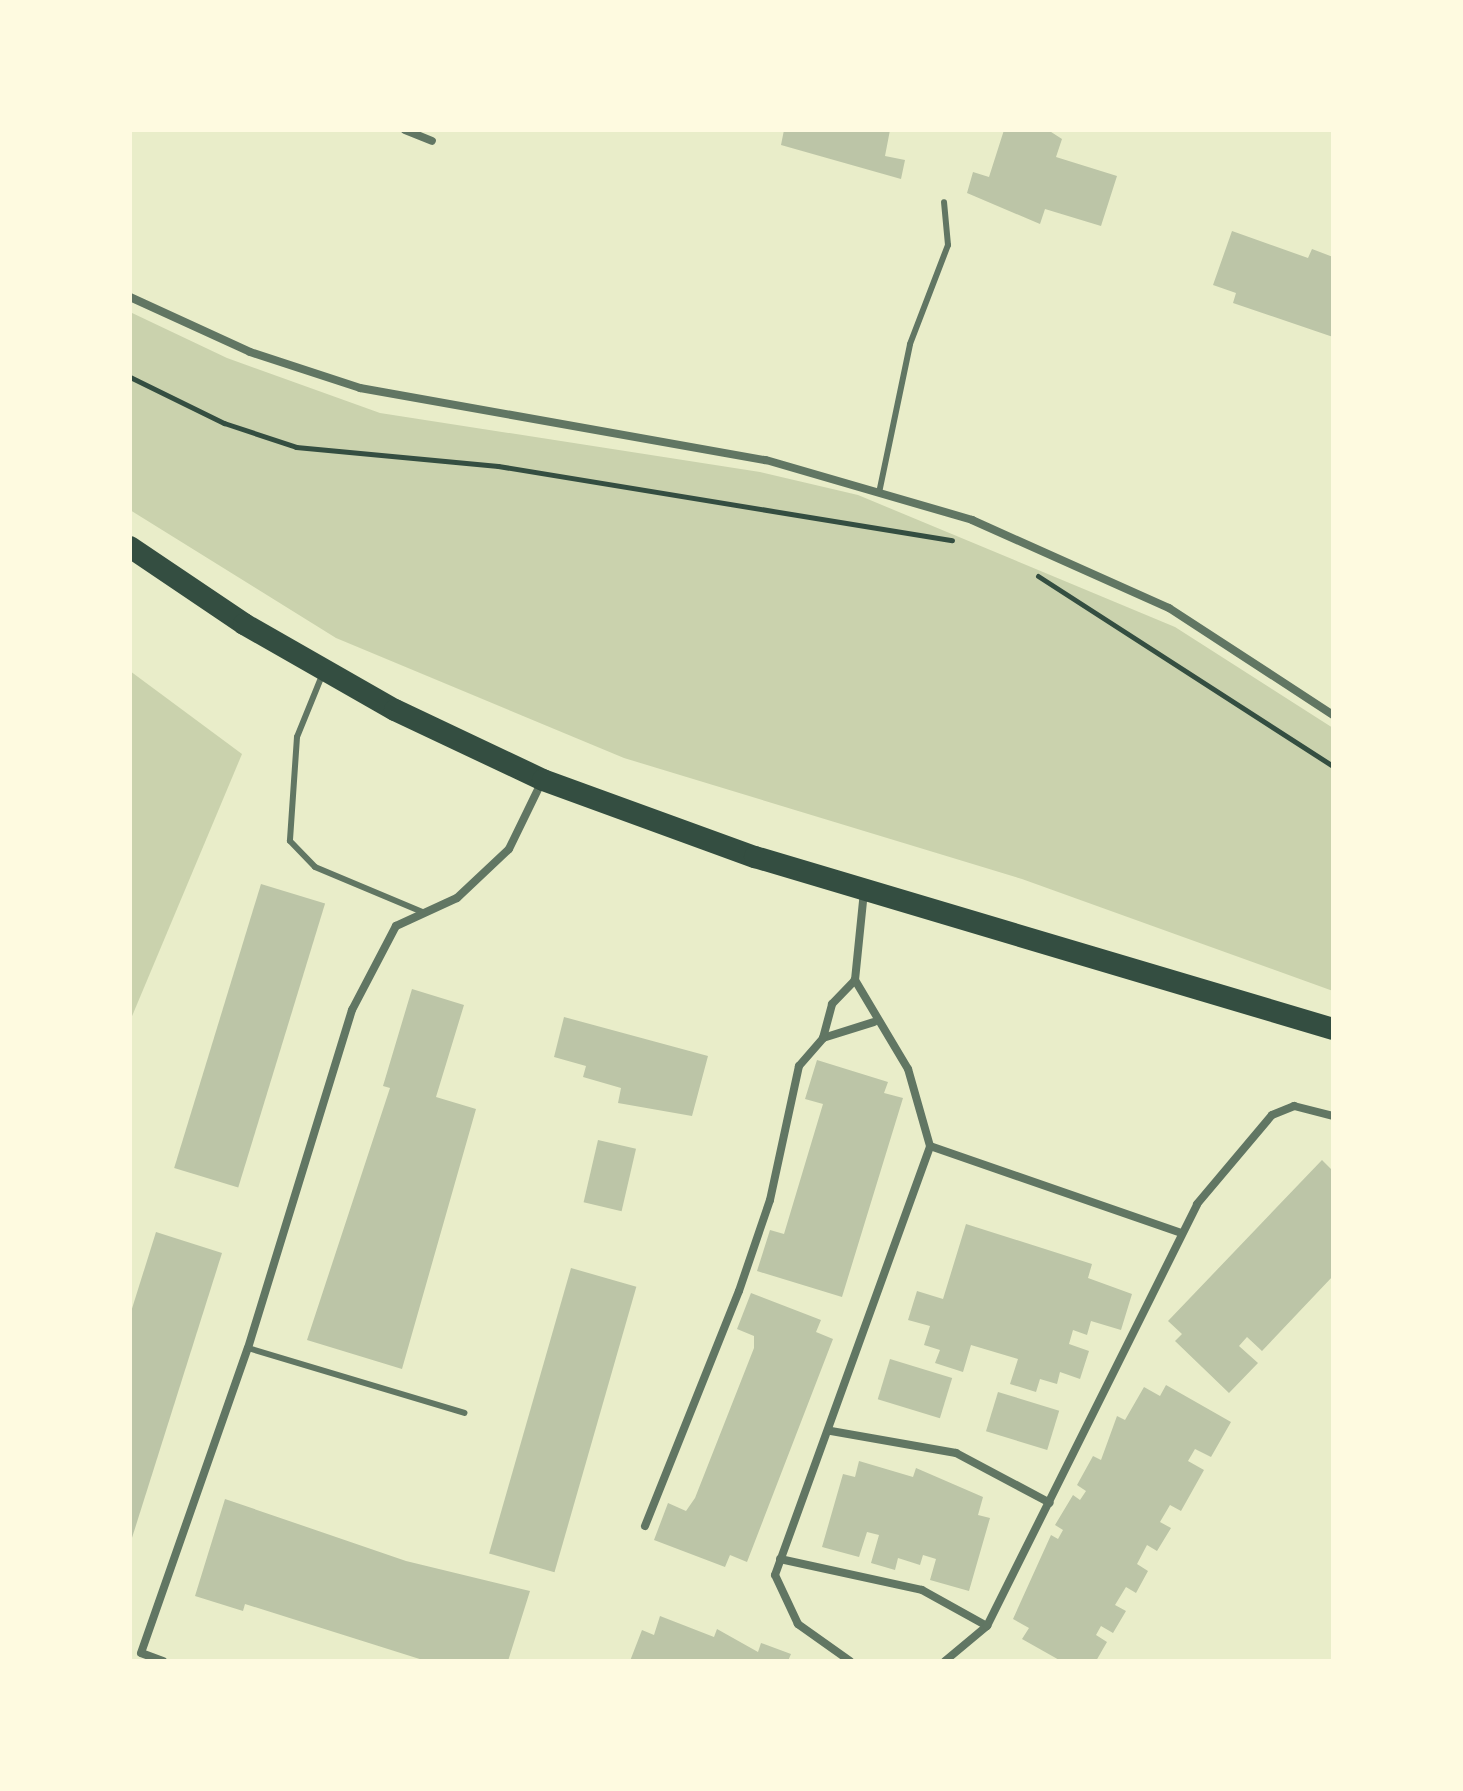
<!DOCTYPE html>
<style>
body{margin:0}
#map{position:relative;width:1463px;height:1791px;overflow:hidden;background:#e9edc9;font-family:"Asap Condensed",sans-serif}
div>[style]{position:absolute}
.green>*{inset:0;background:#cad2ad}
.building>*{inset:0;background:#bcc5a7;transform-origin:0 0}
.path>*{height:5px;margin:-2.5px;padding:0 2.5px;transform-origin:2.5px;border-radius:2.5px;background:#344e41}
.service>*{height:6px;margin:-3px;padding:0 3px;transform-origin:3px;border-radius:3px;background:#617663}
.minor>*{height:8px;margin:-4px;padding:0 4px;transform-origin:4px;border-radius:4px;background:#617663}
.trunk>*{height:22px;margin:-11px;padding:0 11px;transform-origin:11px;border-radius:11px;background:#344e41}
span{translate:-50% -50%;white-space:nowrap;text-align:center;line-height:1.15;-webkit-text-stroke:7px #fefae0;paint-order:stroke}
.frame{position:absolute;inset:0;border:132px solid #fefae0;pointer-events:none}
</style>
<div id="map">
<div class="green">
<i style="clip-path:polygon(130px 312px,227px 358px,380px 413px,760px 472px,858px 495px,1175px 627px,1333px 728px,1333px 991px,1022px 879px,624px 758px,336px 638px,130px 510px)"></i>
<i style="clip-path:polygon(130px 671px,242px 754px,130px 1021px)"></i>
</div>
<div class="building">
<i style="clip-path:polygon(784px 130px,890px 130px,885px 156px,905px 160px,901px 179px,781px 145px)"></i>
<i style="clip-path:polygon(1004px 130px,1048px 130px,1062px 139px,1056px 157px,1117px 176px,1101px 226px,1045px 209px,1040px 224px,967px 193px,973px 172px,989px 177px)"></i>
<i style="clip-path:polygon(1232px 231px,1308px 258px,1312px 249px,1333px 257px,1333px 337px,1233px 303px,1236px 293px,1213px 285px)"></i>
<i style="left:261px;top:884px;width:67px;height:297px;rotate:17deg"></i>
<i style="clip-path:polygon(412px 989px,464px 1005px,436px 1097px,476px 1109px,402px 1369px,307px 1340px,390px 1088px,383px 1086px)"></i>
<i style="clip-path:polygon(564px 1017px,708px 1056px,692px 1116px,618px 1103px,621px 1088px,583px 1077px,586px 1066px,554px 1057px)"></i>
<i style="clip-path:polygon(817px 1060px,888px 1082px,884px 1093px,903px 1098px,842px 1297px,757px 1271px,770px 1230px,784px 1234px,823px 1104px,805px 1099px)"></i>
<i style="left:598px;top:1140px;width:39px;height:64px;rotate:13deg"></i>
<i style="clip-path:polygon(1322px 1160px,1333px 1171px,1333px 1276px,1262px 1351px,1247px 1337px,1239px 1346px,1258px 1363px,1229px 1393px,1175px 1341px,1182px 1334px,1168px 1321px)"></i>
<i style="clip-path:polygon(966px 1224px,1092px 1264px,1088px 1278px,1132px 1294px,1121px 1330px,1091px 1321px,1087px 1335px,1073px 1330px,1069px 1344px,1089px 1351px,1080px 1379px,1060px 1372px,1057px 1384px,1040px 1379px,1036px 1392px,1010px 1384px,1018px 1359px,971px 1345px,963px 1372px,935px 1363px,940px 1350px,924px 1345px,930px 1326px,908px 1320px,917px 1291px,943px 1299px)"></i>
<i style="clip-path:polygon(156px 1232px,222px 1253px,131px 1541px,130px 1315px)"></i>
<i style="left:571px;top:1268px;width:68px;height:297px;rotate:16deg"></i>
<i style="clip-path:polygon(751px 1293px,821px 1320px,816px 1332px,833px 1339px,747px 1562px,730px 1555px,725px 1567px,654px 1540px,668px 1503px,686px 1511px,695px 1498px,754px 1348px,754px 1336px,737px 1329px)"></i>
<i style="left:890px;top:1359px;width:65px;height:42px;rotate:17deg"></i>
<i style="clip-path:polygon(1166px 1385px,1231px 1422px,1211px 1457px,1195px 1449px,1188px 1461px,1204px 1470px,1181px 1511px,1170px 1505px,1160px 1522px,1171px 1528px,1157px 1551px,1147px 1545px,1137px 1564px,1148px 1571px,1136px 1593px,1126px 1587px,1115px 1605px,1126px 1611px,1113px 1633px,1101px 1626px,1096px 1635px,1107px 1642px,1096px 1661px,1061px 1661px,1022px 1639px,1029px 1628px,1013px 1619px,1051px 1535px,1058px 1539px,1063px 1530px,1055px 1525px,1073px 1495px,1080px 1500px,1086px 1491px,1077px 1485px,1093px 1456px,1101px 1460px,1117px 1416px,1125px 1420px,1144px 1387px,1160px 1396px)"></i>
<i style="left:998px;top:1392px;width:64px;height:41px;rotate:17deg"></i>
<i style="clip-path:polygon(859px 1461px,913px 1477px,916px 1468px,983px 1497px,978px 1515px,990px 1518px,969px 1591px,930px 1580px,936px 1559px,923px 1555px,920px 1565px,898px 1558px,895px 1570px,871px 1563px,879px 1535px,867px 1532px,859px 1557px,822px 1547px,843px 1474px,855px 1477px)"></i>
<i style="clip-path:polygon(225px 1499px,406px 1561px,530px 1591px,508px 1661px,426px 1661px,245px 1604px,243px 1611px,195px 1596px)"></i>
<i style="clip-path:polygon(660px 1616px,714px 1637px,717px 1629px,758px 1652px,761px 1643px,791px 1654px,788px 1661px,630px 1661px,642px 1630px,654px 1635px)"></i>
</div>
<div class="path">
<i style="left:130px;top:377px;width:105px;rotate:26.1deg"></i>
<i style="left:224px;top:423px;width:76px;rotate:18.4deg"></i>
<i style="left:296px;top:447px;width:203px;rotate:5.4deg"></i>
<i style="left:498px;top:466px;width:460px;rotate:9.3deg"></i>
<i style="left:1038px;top:576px;width:351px;rotate:32.8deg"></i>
</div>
<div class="service">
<i style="left:879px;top:493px;width:152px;rotate:-78.2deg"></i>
<i style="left:910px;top:344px;width:106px;rotate:-69deg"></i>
<i style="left:948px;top:245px;width:43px;rotate:-95.3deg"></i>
<i style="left:323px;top:673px;width:69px;rotate:112.1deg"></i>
<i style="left:297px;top:737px;width:104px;rotate:93.9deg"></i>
<i style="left:290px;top:841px;width:36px;rotate:46deg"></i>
<i style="left:315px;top:867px;width:119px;rotate:22.7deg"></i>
<i style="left:248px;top:1348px;width:226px;rotate:16.7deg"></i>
</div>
<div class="minor">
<i style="left:405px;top:130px;width:29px;rotate:22deg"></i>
<i style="left:130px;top:297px;width:132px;rotate:24.6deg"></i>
<i style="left:250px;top:352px;width:116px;rotate:18.1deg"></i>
<i style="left:360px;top:388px;width:412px;rotate:10.1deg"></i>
<i style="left:766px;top:460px;width:215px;rotate:16.2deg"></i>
<i style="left:972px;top:520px;width:216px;rotate:24.1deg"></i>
<i style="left:1169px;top:608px;width:196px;rotate:33.1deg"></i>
<i style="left:823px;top:1038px;width:53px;rotate:-17.4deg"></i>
<i style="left:930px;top:1146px;width:266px;rotate:19.1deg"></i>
<i style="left:831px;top:1431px;width:127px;rotate:10deg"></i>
<i style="left:956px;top:1453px;width:106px;rotate:28deg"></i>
<i style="left:645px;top:1526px;width:253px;rotate:-68.2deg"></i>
<i style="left:739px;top:1291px;width:96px;rotate:-71.2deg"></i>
<i style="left:770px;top:1200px;width:137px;rotate:-77.8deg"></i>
<i style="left:799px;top:1066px;width:37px;rotate:-49deg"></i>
<i style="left:823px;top:1038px;width:35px;rotate:-75deg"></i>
<i style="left:832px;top:1004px;width:33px;rotate:-46deg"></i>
<i style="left:780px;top:1559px;width:145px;rotate:12.3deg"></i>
<i style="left:922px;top:1590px;width:74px;rotate:29deg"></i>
<i style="left:163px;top:1661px;width:23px;rotate:-160deg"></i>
<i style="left:141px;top:1653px;width:323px;rotate:-70.7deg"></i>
<i style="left:248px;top:1348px;width:354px;rotate:-72.9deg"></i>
<i style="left:352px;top:1010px;width:95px;rotate:-62.4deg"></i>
<i style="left:396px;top:926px;width:67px;rotate:-24.7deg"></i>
<i style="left:457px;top:898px;width:71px;rotate:-43.3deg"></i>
<i style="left:509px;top:849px;width:76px;rotate:-64.1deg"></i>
<i style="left:850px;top:1661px;width:64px;rotate:-144.6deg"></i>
<i style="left:798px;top:1624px;width:54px;rotate:-115.1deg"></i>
<i style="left:775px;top:1575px;width:456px;rotate:-70.1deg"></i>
<i style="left:930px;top:1146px;width:80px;rotate:-105.9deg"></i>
<i style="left:908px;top:1069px;width:104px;rotate:-120.8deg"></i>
<i style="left:855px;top:980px;width:89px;rotate:-84.2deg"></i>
<i style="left:945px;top:1661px;width:55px;rotate:-39.8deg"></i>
<i style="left:987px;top:1626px;width:471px;rotate:-63.5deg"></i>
<i style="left:1197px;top:1204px;width:116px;rotate:-49.9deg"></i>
<i style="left:1272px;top:1115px;width:24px;rotate:-22deg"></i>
<i style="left:1294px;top:1106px;width:40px;rotate:14.4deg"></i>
</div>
<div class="trunk">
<i style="left:130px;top:547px;width:138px;rotate:34deg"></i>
<i style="left:244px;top:624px;width:174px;rotate:29.7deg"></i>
<i style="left:395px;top:710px;width:164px;rotate:25.3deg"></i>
<i style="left:543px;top:780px;width:226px;rotate:20deg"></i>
<i style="left:755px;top:857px;width:603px;rotate:16.57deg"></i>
</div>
<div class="frame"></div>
</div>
